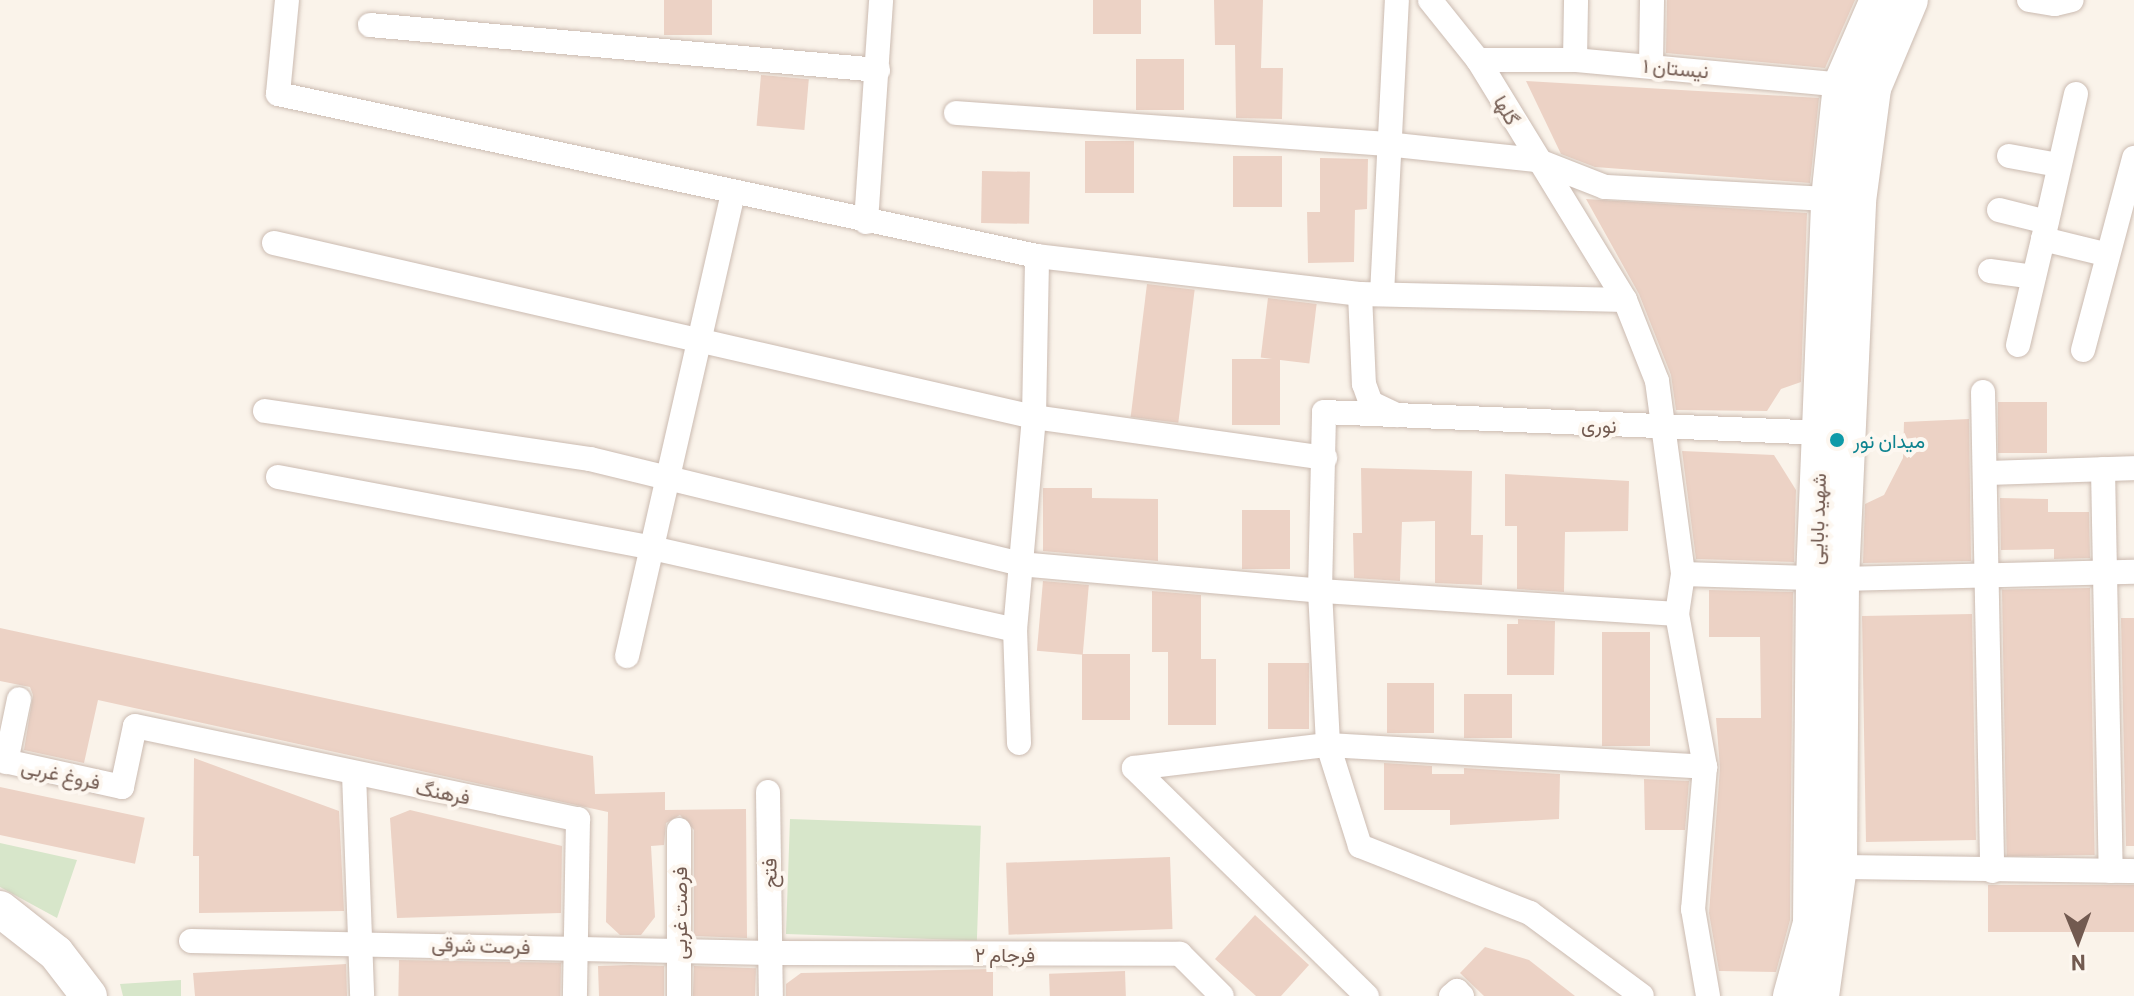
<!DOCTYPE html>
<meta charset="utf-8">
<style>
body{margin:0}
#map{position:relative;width:2134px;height:996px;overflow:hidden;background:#faf3ea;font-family:Barlow,Vazirmatn,sans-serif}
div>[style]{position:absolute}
.green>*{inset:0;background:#d7e6ca;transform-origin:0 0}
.building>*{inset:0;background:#ecd2c5;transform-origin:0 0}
.roads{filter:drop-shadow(0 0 2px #cbbbb1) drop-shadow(0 0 2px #cbbbb1)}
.street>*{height:24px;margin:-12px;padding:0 12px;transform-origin:12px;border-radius:12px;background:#fff}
.secondary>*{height:36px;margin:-18px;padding:0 18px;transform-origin:18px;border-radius:18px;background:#fff}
.dots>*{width:22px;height:22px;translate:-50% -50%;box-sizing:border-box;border:4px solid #fdf7f0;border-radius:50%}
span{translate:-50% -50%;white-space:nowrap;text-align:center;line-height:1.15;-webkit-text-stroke:8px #fdf7f0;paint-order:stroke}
.street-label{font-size:20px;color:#725a50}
.culture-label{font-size:20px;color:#0d838f}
.left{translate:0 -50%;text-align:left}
.north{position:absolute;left:2038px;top:900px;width:80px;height:80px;-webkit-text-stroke:6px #fdf7f0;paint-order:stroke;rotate:179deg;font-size:22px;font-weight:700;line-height:32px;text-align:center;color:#725a50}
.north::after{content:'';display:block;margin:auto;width:28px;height:36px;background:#725a50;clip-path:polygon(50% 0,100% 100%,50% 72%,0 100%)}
</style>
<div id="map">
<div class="green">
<i style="left:790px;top:819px;width:191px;height:115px;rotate:2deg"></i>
<i style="clip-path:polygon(0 843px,77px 860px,57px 918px,0 887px)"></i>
<i style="clip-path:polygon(181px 980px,181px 996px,123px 996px,120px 984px)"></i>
</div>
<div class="building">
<i style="left:664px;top:0;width:48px;height:35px"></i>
<i style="left:1093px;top:0;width:48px;height:34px"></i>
<i style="clip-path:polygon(1214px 0,1263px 0,1261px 68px,1283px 68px,1282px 119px,1236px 118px,1235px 45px,1215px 45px)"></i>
<i style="clip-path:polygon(1667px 0,1855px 0,1825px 68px,1666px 53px)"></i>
<i style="left:1136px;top:59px;width:48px;height:51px"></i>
<i style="left:761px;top:75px;width:48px;height:51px;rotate:5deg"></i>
<i style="clip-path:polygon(1526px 81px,1819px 98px,1810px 183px,1595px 167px,1561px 154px)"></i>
<i style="left:1085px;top:141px;width:49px;height:52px"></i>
<i style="left:1233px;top:156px;width:49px;height:51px"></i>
<i style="clip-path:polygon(1320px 158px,1368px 159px,1367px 209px,1355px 210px,1354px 262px,1308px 263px,1307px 212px,1320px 212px)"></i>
<i style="left:982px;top:171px;width:48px;height:52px;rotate:1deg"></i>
<i style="clip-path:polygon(1586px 199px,1807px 213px,1801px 382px,1781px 389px,1767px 411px,1676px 410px,1671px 375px,1639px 294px)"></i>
<i style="left:1147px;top:284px;width:48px;height:134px;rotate:7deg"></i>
<i style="left:1268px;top:298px;width:49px;height:60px;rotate:7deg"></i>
<i style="left:1232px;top:359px;width:48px;height:66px"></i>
<i style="left:1998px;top:402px;width:49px;height:51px"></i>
<i style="clip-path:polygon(1969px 419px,1971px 561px,1863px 563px,1865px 504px,1884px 495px,1903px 458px,1904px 422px)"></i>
<i style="clip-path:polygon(1682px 451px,1774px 455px,1796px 490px,1794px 562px,1696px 559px)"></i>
<i style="clip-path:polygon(1361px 468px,1472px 471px,1471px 535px,1483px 535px,1482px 585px,1435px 583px,1435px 521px,1402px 522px,1400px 581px,1354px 578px,1353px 533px,1362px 533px)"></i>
<i style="clip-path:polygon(1505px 474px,1629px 481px,1628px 531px,1565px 532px,1564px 592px,1517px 589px,1517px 526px,1505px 526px)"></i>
<i style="clip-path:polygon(1043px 488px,1092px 488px,1092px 498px,1158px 499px,1158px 561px,1043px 551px)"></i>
<i style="clip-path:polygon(2000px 498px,2048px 499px,2048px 512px,2089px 512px,2090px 558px,2054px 559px,2054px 549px,2001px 550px)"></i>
<i style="left:1242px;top:510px;width:48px;height:59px"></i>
<i style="left:1043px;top:581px;width:46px;height:70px;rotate:5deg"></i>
<i style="left:2090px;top:588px;width:267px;height:88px;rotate:89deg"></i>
<i style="clip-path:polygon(1709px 590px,1793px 592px,1790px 920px,1776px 972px,1719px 971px,1709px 913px,1720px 768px,1716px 718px,1761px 718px,1760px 637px,1709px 637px)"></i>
<i style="clip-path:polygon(1152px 591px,1201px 595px,1201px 659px,1216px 659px,1216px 725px,1168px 725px,1168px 652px,1152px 652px)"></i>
<i style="left:1972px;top:614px;width:226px;height:110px;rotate:89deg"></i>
<i style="clip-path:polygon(2121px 618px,2134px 618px,2134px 846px,2126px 846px)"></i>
<i style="clip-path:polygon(1518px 619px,1555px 621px,1554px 675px,1507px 675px,1507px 624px,1518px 624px)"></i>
<i style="clip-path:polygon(0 628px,593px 756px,595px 794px,665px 792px,665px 810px,746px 809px,747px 938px,694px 936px,694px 830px,680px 815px,666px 823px,664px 845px,651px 846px,655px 917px,641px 935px,620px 935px,606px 922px,608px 812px,98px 700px,84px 763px,24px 750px,33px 695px,30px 687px,0 681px)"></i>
<i style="left:1602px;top:632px;width:48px;height:114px"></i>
<i style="left:1082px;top:654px;width:48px;height:66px"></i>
<i style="left:1268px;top:663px;width:41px;height:66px"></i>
<i style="left:1387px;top:683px;width:47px;height:50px"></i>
<i style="left:1464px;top:694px;width:48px;height:44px"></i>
<i style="clip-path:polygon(194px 758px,339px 811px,344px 911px,199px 913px,199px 856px,193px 856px)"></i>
<i style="clip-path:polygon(1384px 763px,1432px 766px,1432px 774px,1464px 774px,1464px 768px,1560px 774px,1559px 819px,1450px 825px,1450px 810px,1384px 810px)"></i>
<i style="clip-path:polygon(1644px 779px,1689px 781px,1685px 830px,1645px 830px)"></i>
<i style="left:0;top:787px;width:148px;height:47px;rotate:12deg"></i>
<i style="clip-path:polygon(410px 810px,562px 846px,561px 913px,397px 918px,390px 818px)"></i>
<i style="left:1170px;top:857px;width:72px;height:164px;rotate:88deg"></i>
<i style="left:1988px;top:885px;width:146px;height:47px"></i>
<i style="clip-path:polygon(1255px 915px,1309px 965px,1281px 996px,1256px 996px,1215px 959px)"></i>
<i style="clip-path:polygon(1485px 947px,1529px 960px,1575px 996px,1484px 996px,1460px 973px)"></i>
<i style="left:399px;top:960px;width:162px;height:36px;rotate:1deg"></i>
<i style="clip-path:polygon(346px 964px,347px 996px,195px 996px,193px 973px)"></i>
<i style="clip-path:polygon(630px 965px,664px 966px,664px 996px,599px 996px,598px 966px)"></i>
<i style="left:694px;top:966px;width:62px;height:30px;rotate:2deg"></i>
<i style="clip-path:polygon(993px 969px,993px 996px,786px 996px,786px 984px,801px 973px)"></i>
<i style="left:1125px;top:971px;width:25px;height:76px;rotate:88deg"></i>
</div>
<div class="roads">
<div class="street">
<i style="left:287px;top:0;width:94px;rotate:95.5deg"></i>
<i style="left:278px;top:94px;width:776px;rotate:12.05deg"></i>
<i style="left:1037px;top:256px;width:325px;rotate:6.7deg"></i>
<i style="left:1360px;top:294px;width:265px;rotate:1.3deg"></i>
<i style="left:1430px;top:0;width:77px;rotate:51.3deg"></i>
<i style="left:1478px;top:60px;width:281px;rotate:58.5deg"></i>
<i style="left:1625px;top:300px;width:87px;rotate:68.4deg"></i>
<i style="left:1657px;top:381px;width:195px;rotate:82.3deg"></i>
<i style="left:1683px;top:574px;width:40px;rotate:98.5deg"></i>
<i style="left:1677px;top:614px;width:156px;rotate:79.6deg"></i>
<i style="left:1705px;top:767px;width:143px;rotate:94.8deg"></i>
<i style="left:1693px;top:909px;width:88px;rotate:80.2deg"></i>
<i style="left:2029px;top:0;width:26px;rotate:9deg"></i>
<i style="left:2055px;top:4px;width:17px;rotate:-13deg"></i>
<i style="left:370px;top:25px;width:510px;rotate:5.06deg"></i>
<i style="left:1478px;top:60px;width:97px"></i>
<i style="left:1575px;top:60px;width:280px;rotate:5.3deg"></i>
<i style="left:1575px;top:60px;width:60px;rotate:-89deg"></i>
<i style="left:1651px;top:65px;width:65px;rotate:-89.1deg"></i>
<i style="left:2076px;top:94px;width:149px;rotate:102.8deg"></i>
<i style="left:2043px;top:239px;width:64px;rotate:13.6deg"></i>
<i style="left:956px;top:113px;width:431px;rotate:4.1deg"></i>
<i style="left:1386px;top:144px;width:151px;rotate:6.1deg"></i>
<i style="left:1536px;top:160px;width:74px;rotate:21.4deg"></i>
<i style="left:1605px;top:187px;width:238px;rotate:3.1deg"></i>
<i style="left:2009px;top:156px;width:50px;rotate:10.4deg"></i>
<i style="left:1999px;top:210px;width:49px;rotate:14deg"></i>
<i style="left:866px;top:222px;width:223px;rotate:-86.1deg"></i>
<i style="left:274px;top:243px;width:780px;rotate:12.9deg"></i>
<i style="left:1034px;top:417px;width:294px;rotate:8deg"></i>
<i style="left:1990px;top:271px;width:44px;rotate:7.8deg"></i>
<i style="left:1360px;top:294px;width:90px;rotate:87.5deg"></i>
<i style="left:1364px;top:384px;width:20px;rotate:70deg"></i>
<i style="left:1371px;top:403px;width:29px;rotate:25deg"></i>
<i style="left:1382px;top:294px;width:294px;rotate:-87.1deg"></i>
<i style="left:2018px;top:345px;width:109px;rotate:-76.7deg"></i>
<i style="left:2083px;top:350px;width:199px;rotate:-75.1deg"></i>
<i style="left:1983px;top:392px;width:479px;rotate:88.9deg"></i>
<i style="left:265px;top:411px;width:329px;rotate:8.4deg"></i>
<i style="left:590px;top:459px;width:443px;rotate:13.7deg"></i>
<i style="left:1020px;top:564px;width:301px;rotate:5.1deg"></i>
<i style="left:1320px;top:591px;width:154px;rotate:87deg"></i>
<i style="left:1328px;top:745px;width:106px;rotate:72.4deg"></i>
<i style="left:1360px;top:846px;width:183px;rotate:21.5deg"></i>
<i style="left:1530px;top:913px;width:139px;rotate:36.5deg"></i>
<i style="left:2103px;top:469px;width:402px;rotate:88.9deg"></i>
<i style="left:1985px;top:473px;width:149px;rotate:-1.9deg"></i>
<i style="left:278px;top:477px;width:381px;rotate:10.7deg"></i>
<i style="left:652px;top:548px;width:372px;rotate:12.7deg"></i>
<i style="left:1683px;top:574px;width:158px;rotate:1.8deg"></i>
<i style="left:1841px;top:579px;width:293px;rotate:-1.4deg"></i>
<i style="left:1677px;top:614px;width:358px;rotate:-176.3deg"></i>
<i style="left:1320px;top:591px;width:179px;rotate:-88.7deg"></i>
<i style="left:1324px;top:412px;width:495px;rotate:2.4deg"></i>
<i style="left:627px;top:656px;width:475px;rotate:-77.1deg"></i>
<i style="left:1019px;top:743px;width:113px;rotate:-92deg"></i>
<i style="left:1015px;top:630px;width:214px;rotate:-84.9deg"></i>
<i style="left:1034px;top:417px;width:161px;rotate:-88.9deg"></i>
<i style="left:0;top:760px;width:125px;rotate:12.5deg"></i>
<i style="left:122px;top:787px;width:62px;rotate:-78deg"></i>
<i style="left:135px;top:726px;width:453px;rotate:11.9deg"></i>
<i style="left:578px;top:819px;width:177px;rotate:91deg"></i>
<i style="left:6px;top:762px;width:64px;rotate:-78.3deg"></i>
<i style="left:1134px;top:768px;width:195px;rotate:-6.8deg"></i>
<i style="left:1328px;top:745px;width:378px;rotate:3.3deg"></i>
<i style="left:1134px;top:768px;width:326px;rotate:44.4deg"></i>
<i style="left:354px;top:774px;width:222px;rotate:87.9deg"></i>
<i style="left:768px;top:792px;width:204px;rotate:89.2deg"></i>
<i style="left:679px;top:830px;width:166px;rotate:90deg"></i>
<i style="left:1839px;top:867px;width:295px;rotate:0.8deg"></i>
<i style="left:191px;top:941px;width:579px;rotate:1.19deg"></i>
<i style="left:770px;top:953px;width:410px;rotate:0.1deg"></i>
<i style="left:1180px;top:954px;width:59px;rotate:45deg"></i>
<i style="left:1451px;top:996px;width:8px;rotate:-40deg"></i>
<i style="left:1457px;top:991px;width:7px;rotate:45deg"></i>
</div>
<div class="secondary">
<i style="left:0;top:909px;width:71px;rotate:38.2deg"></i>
<i style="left:56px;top:953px;width:54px;rotate:52.5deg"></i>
<i style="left:1791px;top:996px;width:76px;rotate:-74.7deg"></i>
<i style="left:1811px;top:923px;width:344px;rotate:-89.5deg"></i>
<i style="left:1814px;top:579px;width:380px;rotate:-87.7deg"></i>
<i style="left:1829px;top:199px;width:115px;rotate:-84deg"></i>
<i style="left:1841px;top:85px;width:93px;rotate:-66.5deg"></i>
<i style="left:1821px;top:996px;width:130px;rotate:-82.1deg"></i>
<i style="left:1839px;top:867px;width:288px;rotate:-89.6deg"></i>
<i style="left:1841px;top:579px;width:378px;rotate:-87.4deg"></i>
<i style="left:1858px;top:201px;width:114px;rotate:-82.4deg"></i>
<i style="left:1873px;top:88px;width:95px;rotate:-67.2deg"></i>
</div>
</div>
<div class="dots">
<i style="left:1837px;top:440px;background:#0f9aa8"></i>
</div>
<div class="street-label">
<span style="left:1676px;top:68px;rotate:5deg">نیستان ۱</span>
<span style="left:1507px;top:110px;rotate:60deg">گلها</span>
<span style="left:1599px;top:425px;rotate:2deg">نوری</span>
<span style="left:1817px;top:519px;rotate:-88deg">شهید بابایی</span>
<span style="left:61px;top:774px;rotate:12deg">فروغ غربی</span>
<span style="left:443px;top:792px;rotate:11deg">فرهنگ</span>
<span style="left:769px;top:873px;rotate:-91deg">فتح</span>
<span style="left:679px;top:913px;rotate:-90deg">فرصت غربی</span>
<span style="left:481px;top:945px;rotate:2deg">فرصت شرقی</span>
<span style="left:1005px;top:954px">فرجام ۲</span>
</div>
<div class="culture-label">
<span class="left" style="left:1853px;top:440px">میدان نور</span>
</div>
<div class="north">N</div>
</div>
